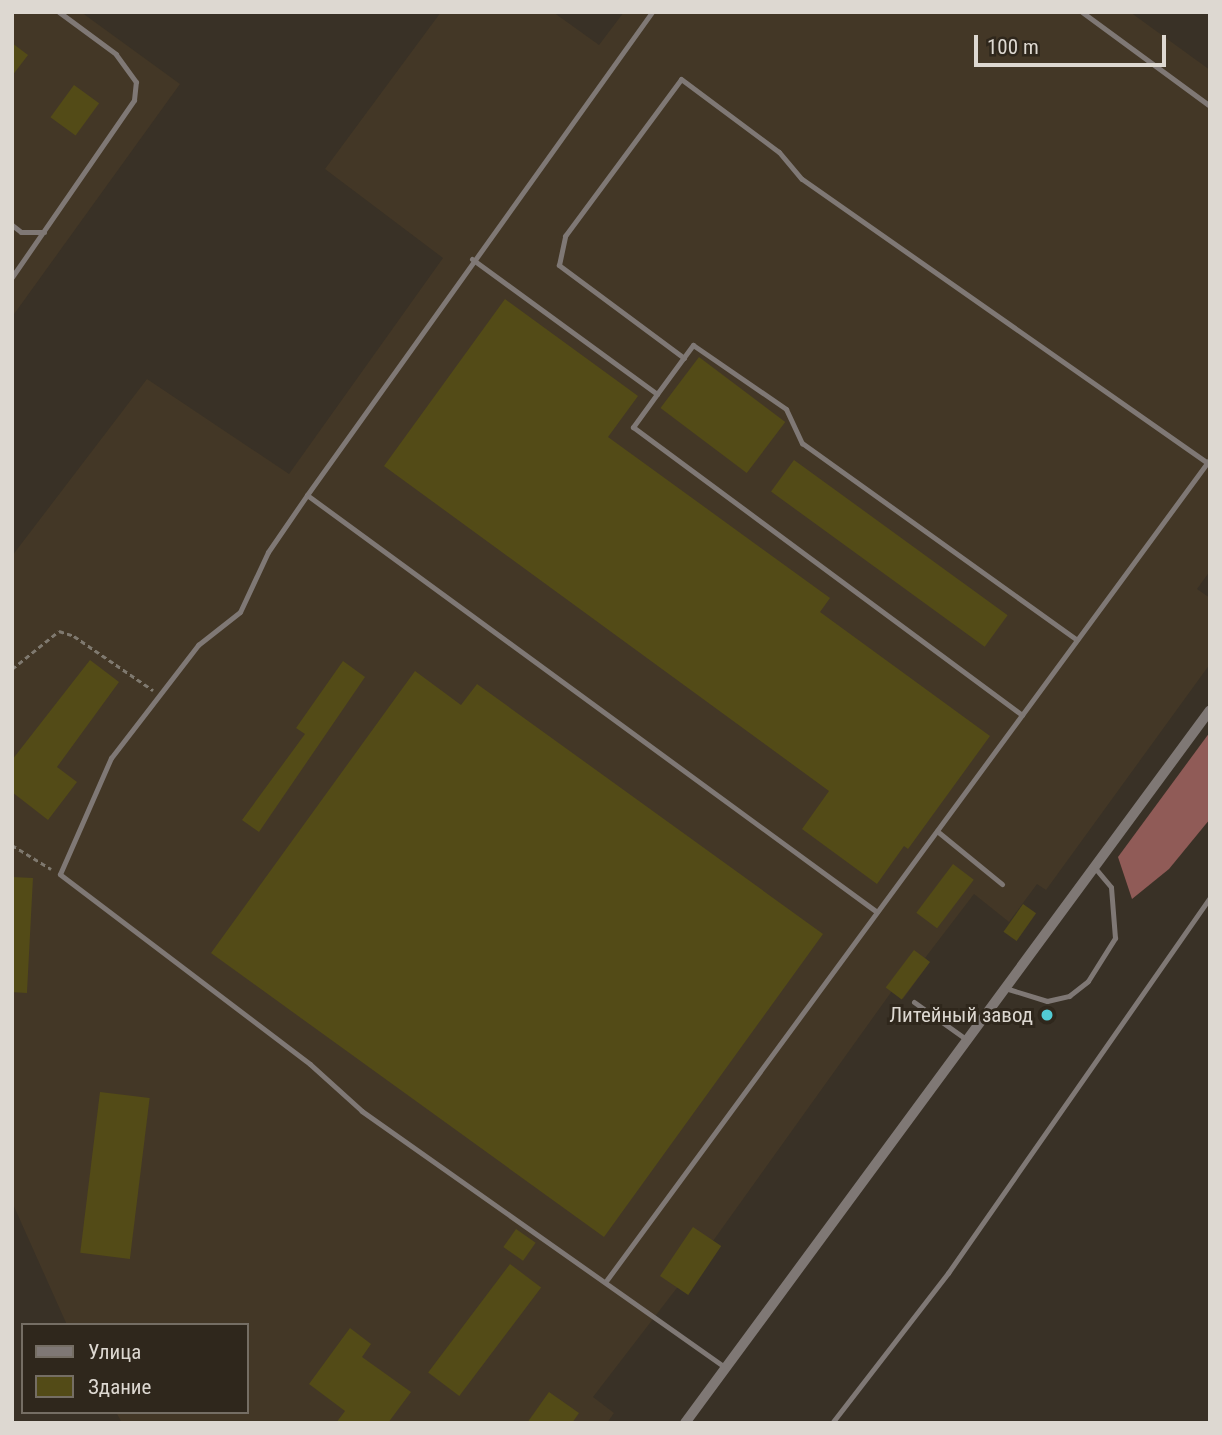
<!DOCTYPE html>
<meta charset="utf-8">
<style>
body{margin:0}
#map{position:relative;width:1222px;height:1435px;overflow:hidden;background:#393126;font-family:"Roboto Condensed",sans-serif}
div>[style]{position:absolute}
.built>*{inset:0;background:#433726}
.forest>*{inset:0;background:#905b57}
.building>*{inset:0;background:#534b17;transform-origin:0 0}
.path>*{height:2.5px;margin-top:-1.25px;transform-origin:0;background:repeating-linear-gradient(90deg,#7f796f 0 5px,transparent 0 8.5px)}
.lane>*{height:5px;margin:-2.5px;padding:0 2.5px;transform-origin:2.5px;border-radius:2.5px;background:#7f7875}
.street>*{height:10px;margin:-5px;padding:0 5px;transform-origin:5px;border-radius:5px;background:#7f7875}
.dots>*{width:19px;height:19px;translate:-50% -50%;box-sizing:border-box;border:4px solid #2f271c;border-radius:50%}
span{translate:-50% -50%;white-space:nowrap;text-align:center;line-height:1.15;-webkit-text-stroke:6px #2f271c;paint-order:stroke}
.poi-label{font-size:21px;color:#ddd8d1}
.right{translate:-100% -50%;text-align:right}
.frame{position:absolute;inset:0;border:14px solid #ddd8d1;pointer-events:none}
.legend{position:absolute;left:21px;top:1323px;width:228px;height:91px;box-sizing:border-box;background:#2f271c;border:2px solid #756e64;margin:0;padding:9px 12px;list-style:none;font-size:21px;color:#ddd8d1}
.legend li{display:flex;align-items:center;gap:14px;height:35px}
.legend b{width:35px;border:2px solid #756e64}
.scale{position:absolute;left:974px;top:35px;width:192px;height:32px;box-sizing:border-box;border:4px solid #ddd8d1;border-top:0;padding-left:9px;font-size:21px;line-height:24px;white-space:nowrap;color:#ddd8d1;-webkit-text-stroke:5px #2f271c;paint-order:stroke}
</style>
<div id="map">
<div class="built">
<i style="clip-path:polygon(12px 12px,81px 12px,180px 84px,12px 317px)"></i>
<i style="clip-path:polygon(441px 12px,553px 12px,599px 45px,624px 12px,1130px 12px,1210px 70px,1210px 571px,1197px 589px,1210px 598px,1210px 664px,1046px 890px,1037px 884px,1009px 922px,974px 894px,925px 958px,930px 962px,903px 999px,892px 991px,713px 1241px,593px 1397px,614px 1413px,607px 1423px,122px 1423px,116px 1412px,247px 1412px,247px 1325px,67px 1325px,12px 1202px,12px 556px,147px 379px,289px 474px,443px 258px,325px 169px)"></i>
</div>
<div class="forest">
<i style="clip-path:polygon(1210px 732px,1210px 819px,1169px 869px,1132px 899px,1118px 857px)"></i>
</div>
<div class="building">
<i style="clip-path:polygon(12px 43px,28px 55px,12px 76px)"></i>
<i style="left:74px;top:85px;width:31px;height:40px;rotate:36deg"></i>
<i style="clip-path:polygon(505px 299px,638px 396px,608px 437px,830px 598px,820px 612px,990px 736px,908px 849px,904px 846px,877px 884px,802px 829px,829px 791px,384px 466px)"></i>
<i style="left:699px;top:357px;width:108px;height:64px;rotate:37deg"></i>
<i style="left:794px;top:460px;width:264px;height:39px;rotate:36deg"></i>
<i style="clip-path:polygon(90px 660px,119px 682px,57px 767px,77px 782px,48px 820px,12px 792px,12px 760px)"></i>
<i style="clip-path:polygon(343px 661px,365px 677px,259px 832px,242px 820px,305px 734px,296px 728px)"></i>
<i style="clip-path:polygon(415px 671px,461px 705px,477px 684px,823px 934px,604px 1237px,211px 953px)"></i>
<i style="left:953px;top:864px;width:26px;height:61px;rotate:37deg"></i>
<i style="left:12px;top:877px;width:21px;height:115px;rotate:3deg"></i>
<i style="left:1023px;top:904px;width:16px;height:34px;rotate:35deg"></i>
<i style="left:914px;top:950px;width:20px;height:47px;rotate:37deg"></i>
<i style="left:100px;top:1092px;width:50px;height:162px;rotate:7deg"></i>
<i style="left:693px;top:1227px;width:34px;height:59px;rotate:34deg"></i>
<i style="left:516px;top:1229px;width:24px;height:22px;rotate:35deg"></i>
<i style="left:510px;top:1264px;width:39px;height:136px;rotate:37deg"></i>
<i style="clip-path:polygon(350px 1328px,371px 1344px,362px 1357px,411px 1392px,388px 1423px,336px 1423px,345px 1411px,309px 1384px)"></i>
<i style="clip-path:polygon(549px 1392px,579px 1413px,572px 1423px,527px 1423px)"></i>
</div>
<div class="path">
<i style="left:12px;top:669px;width:60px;rotate:-39deg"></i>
<i style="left:59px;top:631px;width:16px;rotate:18deg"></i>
<i style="left:74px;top:636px;width:96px;rotate:34.4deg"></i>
<i style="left:12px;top:845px;width:46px;rotate:31.6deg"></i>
</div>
<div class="lane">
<i style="left:1082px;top:12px;width:159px;rotate:36.3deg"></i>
<i style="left:12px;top:225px;width:11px;rotate:38deg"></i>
<i style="left:21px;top:232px;width:23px"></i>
<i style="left:472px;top:259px;width:229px;rotate:36.1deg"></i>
<i style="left:657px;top:394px;width:41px;rotate:126deg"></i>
<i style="left:633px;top:427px;width:484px;rotate:36.5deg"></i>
<i style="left:12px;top:277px;width:215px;rotate:-55.4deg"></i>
<i style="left:134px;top:100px;width:18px;rotate:-84deg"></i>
<i style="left:136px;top:82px;width:34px;rotate:-126deg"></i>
<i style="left:116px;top:54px;width:71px;rotate:-143.6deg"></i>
<i style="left:684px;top:358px;width:156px;rotate:-143.4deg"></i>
<i style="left:559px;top:265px;width:30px;rotate:-78deg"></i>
<i style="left:565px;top:236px;width:195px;rotate:-53.5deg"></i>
<i style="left:681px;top:79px;width:122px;rotate:36.7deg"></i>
<i style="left:779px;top:152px;width:35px;rotate:50deg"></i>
<i style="left:802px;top:179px;width:495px;rotate:35deg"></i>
<i style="left:657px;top:394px;width:61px;rotate:-53.7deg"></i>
<i style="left:693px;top:345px;width:113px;rotate:34.5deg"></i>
<i style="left:786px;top:409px;width:38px;rotate:65deg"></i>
<i style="left:802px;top:443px;width:338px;rotate:35.6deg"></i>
<i style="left:307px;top:495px;width:594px;rotate:-54.46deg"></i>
<i style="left:937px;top:831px;width:84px;rotate:39.2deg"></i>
<i style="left:1005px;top:988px;width:44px;rotate:17.2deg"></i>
<i style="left:1047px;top:1001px;width:23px;rotate:-13deg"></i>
<i style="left:1069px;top:996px;width:24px;rotate:-38deg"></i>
<i style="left:1088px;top:981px;width:51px;rotate:-57.9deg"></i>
<i style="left:1115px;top:938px;width:51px;rotate:-94.5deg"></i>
<i style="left:1111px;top:887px;width:25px;rotate:-130deg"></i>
<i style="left:914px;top:1002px;width:65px;rotate:35.6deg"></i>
<i style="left:606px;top:1281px;width:1020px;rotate:-53.69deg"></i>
<i style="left:726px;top:1368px;width:446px;rotate:-144.8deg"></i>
<i style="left:362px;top:1111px;width:70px;rotate:-137.9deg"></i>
<i style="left:310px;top:1064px;width:314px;rotate:-142.8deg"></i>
<i style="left:60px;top:874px;width:127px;rotate:-66.3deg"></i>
<i style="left:111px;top:758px;width:143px;rotate:-52.4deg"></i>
<i style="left:198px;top:645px;width:53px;rotate:-38.2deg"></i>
<i style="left:240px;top:612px;width:66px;rotate:-65deg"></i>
<i style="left:268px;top:552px;width:69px;rotate:-55.6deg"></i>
<i style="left:307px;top:495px;width:706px;rotate:36.19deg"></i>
<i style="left:832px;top:1423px;width:190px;rotate:-52.3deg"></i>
<i style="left:948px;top:1273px;width:457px;rotate:-55.1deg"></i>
</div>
<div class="street">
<i style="left:685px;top:1423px;width:885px;rotate:-53.63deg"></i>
</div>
<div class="dots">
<i style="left:1047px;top:1015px;background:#52ccd5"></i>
</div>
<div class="poi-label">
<span class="right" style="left:1033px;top:1015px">Литейный завод</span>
</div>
<div class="frame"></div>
<ul class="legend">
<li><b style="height:9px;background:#7f7875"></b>Улица</li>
<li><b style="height:19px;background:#534b17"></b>Здание</li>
</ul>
<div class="scale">100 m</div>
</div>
